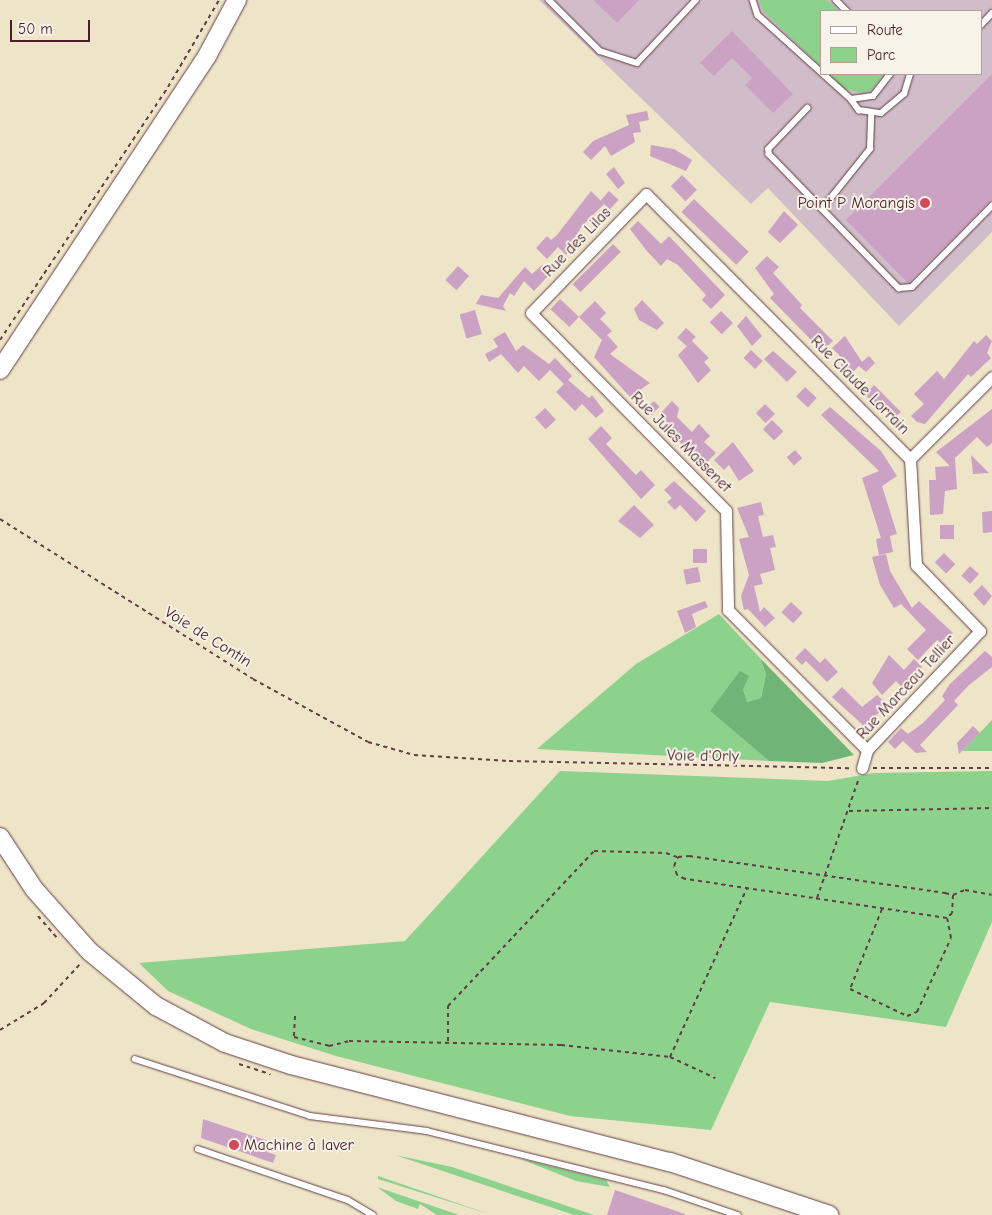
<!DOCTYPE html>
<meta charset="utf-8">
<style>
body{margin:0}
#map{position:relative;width:992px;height:1215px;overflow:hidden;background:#eee4c8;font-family:"Comic Neue",sans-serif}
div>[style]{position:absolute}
.industrial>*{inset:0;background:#d1bdc9}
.green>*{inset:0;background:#8cd28d}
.forest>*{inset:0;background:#71b478}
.building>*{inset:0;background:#cba2c3;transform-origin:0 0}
.path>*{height:2px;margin-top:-1px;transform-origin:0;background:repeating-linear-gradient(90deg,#633d43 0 4px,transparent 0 8px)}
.roads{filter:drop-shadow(0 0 1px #633d43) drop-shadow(0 0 1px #633d43)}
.service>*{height:5.5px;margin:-2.75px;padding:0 2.75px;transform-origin:2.75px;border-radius:2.75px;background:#fff}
.minor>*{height:11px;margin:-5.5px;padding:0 5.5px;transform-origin:5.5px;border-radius:5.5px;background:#fff}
.primary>*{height:18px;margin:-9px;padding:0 9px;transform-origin:9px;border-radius:9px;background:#fff}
.dots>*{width:14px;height:14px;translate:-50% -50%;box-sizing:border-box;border:2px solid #f7f3e8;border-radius:50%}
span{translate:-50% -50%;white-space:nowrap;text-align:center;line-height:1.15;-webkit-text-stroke:4px #f7f3e8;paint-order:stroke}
.poi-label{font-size:16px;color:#4a1f2b}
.right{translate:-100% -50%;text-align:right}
.left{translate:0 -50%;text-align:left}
.street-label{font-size:16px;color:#4a1f2b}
.legend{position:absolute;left:820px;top:10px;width:162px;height:65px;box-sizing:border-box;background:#f7f3e8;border:1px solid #b29e9c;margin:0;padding:6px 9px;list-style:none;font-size:15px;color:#4a1f2b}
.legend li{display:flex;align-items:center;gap:10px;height:25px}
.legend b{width:25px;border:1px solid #b29e9c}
.scale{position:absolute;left:10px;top:20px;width:80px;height:22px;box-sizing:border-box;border:2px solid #4a1f2b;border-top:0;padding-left:6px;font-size:15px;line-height:18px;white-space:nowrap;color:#4a1f2b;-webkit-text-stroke:4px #f7f3e8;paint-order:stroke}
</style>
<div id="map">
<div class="industrial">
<i style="clip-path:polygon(evenodd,539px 0,992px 0,992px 232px,899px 326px,768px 188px,751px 204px,539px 0,821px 11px,981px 11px,981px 74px,821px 74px,821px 11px)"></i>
</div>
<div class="green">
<i style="clip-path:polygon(759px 0,827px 0,839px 11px,821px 11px,821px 67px,763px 11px)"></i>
<i style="clip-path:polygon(828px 74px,884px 74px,872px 90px,863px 93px,844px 89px)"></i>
<i style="clip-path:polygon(719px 614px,760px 658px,766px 674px,761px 698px,747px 702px,743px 689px,710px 711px,769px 761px,537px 749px,636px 664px)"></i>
<i style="clip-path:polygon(992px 720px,992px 751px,962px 751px,968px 745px)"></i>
<i style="clip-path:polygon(560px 771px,828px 781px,874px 773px,992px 771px,992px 922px,946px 1027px,770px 1002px,711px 1130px,570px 1116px,336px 1056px,251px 1029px,168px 991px,139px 963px,405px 941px)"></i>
<i style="clip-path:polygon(395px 1155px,452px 1167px,594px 1215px,574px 1215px)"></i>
<i style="clip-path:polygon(518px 1158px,606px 1180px,610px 1187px,576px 1181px)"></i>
<i style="clip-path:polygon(378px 1176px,492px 1215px,378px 1179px)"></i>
<i style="clip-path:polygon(377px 1187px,459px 1215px,437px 1215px,420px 1204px,418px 1209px,396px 1201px)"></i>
</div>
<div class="forest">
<i style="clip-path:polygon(760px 658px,854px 755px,822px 763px,769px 761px,710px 711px,740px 671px,749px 676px,743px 689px,747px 702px,761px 698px,766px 674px)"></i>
</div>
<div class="building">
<i style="clip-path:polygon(593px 0,639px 0,617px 23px)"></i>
<i style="clip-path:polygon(732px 31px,793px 94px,773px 113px,745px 85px,752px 78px,732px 58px,714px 76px,700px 63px)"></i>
<i style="clip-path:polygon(992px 74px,992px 199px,908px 283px,846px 220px)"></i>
<i style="clip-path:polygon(647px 111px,649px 120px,639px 122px,641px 132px,633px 133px,635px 142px,611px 156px,605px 146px,591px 160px,583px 152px,593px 141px,629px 125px,626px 115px)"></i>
<i style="clip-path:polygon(651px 145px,674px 149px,692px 160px,686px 171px,650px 156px)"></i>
<i style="clip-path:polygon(614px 167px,625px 183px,618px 189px,606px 174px)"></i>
<i style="left:682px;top:175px;width:21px;height:16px;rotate:45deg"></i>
<i style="clip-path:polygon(591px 191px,604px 204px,582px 226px,573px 240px,577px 244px,566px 255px,558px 247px,547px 259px,536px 248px,547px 236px,551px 240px,557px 235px)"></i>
<i style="left:609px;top:191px;width:13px;height:13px;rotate:42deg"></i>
<i style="left:694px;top:199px;width:76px;height:18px;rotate:44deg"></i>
<i style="clip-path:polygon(784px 211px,798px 225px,780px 243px,768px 232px)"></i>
<i style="clip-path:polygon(638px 221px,661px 244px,669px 236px,725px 295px,711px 309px,702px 300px,706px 295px,678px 265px,667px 259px,661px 266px,646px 250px,630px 229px)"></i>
<i style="left:613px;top:244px;width:11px;height:57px;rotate:45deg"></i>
<i style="clip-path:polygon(767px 256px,779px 267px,773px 273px,802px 305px,800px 308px,833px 341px,822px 351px,770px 298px,774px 294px,755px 268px)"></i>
<i style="clip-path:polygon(542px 265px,550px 273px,547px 277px,534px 291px,524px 281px,514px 296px,510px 293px,503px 306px,506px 311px,476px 304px,481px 295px,498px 298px,525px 267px,532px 274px)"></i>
<i style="left:458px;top:266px;width:15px;height:19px;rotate:42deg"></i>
<i style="left:560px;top:299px;width:26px;height:14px;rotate:43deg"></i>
<i style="clip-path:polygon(642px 300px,664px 323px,657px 330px,639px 320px,634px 309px)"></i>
<i style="clip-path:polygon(595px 301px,606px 313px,600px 319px,612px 331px,607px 335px,618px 347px,610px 354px,650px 383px,630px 397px,594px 357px,602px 340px,579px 317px)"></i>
<i style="left:475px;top:310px;width:25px;height:16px;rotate:74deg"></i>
<i style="left:721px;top:311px;width:17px;height:16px;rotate:45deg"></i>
<i style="clip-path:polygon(746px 316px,762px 336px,752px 346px,737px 326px)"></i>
<i style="left:686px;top:328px;width:13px;height:13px;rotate:42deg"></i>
<i style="clip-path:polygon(505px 332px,516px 351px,523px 345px,549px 364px,555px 358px,572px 376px,568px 380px,589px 398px,592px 395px,604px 411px,596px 418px,582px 404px,575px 411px,556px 392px,564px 384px,550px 370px,539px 381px,524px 366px,518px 373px,501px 354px,489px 362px,485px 354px,498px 347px,493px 339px)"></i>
<i style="clip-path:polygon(986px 335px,992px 341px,987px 353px,991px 358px,971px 377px,968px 374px,925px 424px,917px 422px,911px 416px,924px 404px,914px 394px,937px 371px,944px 379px,974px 341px,977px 344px)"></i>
<i style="clip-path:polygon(845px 336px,862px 362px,869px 356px,875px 363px,866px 372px,859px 366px,850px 375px,841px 366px,843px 359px,832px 348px)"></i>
<i style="clip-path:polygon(692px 341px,709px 358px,704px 362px,711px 370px,698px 383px,678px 355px)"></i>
<i style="left:751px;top:350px;width:16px;height:11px;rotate:43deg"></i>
<i style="clip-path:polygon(773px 351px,797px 372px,787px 382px,764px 359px)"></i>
<i style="clip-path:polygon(874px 385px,901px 412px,894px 418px,865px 395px)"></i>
<i style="left:805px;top:387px;width:16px;height:13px;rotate:43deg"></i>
<i style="left:654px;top:401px;width:8px;height:14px;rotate:45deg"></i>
<i style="clip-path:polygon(672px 401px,679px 408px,677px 417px,692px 432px,699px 424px,710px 436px,704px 442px,716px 453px,707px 462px,668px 434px,673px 429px,659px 415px)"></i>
<i style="left:765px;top:404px;width:14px;height:13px;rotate:45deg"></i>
<i style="clip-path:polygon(830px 407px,881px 451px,897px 476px,882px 486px,897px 534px,890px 536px,893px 552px,879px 555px,876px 539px,881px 538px,862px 478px,879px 471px,821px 415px)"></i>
<i style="left:545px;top:408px;width:16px;height:14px;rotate:47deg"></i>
<i style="clip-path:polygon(992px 409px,992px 443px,987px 447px,977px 437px,955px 458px,957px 489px,945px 491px,943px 514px,930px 515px,929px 480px,936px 480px,935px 467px,950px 466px,936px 452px)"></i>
<i style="left:772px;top:420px;width:16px;height:13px;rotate:45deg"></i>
<i style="clip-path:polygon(601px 426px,612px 438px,606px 444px,636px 475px,641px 470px,655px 485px,641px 499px,588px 439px)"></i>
<i style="clip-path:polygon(733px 442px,754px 471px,739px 481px,729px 465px,724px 470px,714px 460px)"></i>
<i style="left:795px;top:450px;width:11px;height:11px;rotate:49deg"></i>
<i style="clip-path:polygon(971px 455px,989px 473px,973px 474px)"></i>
<i style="clip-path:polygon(674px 481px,706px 511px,696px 522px,680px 505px,675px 510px,667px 502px,672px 498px,664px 490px)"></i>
<i style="clip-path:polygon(761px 502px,764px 515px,758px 516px,763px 537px,773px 535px,776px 547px,770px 548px,775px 570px,760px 574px,763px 584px,754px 586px,760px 612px,764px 607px,775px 618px,765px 627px,748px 609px,744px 610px,741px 596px,749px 575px,739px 539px,749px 537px,737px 508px)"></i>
<i style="clip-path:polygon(634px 505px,654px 525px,640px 538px,618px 521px)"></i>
<i style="clip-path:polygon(992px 511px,992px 532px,983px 533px,982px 512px)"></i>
<i style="left:954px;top:525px;width:14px;height:14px;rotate:90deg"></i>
<i style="left:693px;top:549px;width:14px;height:14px"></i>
<i style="left:944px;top:553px;width:16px;height:13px;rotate:45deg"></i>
<i style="clip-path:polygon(886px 554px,890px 571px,912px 608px,919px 601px,953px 633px,942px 644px,937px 640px,918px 660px,907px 649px,926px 630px,901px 604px,894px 608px,880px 585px,872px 557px)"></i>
<i style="left:970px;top:566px;width:12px;height:13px;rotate:42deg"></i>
<i style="left:698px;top:567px;width:15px;height:15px;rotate:79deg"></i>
<i style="clip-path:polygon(982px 585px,992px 596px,984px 606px,973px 594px)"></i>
<i style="clip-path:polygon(705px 601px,708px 607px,692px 614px,696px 627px,685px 633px,677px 611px)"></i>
<i style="left:791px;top:602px;width:16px;height:14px;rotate:43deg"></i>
<i style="clip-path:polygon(805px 648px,820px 663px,825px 658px,838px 672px,827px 682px,806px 661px,802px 665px,795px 658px)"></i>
<i style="clip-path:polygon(985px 651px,992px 657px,992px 667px,969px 685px,954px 701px,958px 705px,920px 745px,927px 752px,916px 753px,903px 741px,895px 749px,888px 742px,901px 728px,908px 734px,923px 723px,945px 700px,942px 696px,950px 684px)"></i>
<i style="clip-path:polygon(889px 655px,904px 670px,914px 659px,922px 667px,904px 689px,896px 681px,882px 695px,872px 683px)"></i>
<i style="clip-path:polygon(842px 687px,862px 707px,877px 695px,887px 704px,865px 727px,832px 697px)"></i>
<i style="clip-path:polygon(973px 726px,980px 733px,959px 754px,957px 743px)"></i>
<i style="clip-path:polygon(203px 1119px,271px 1142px,267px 1152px,276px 1155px,273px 1163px,201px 1138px)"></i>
<i style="clip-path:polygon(615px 1190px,685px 1214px,685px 1215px,607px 1215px)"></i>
</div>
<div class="path">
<i style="left:0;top:340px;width:304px;rotate:-56.4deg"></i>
<i style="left:168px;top:87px;width:101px;rotate:-59.6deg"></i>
<i style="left:0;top:519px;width:299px;rotate:32.3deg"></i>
<i style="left:253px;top:679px;width:131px;rotate:28.7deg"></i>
<i style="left:368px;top:742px;width:48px;rotate:15.8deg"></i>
<i style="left:414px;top:755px;width:95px;rotate:3.6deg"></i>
<i style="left:509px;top:761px;width:341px;rotate:1.2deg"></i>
<i style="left:873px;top:768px;width:119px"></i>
<i style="left:849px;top:811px;width:143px;rotate:-1.2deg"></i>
<i style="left:689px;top:856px;width:259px;rotate:8.2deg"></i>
<i style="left:945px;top:893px;width:8px;rotate:14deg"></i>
<i style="left:953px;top:895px;width:18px;rotate:93deg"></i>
<i style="left:952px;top:913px;width:7px;rotate:135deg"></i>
<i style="left:947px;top:918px;width:265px;rotate:-171.5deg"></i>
<i style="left:685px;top:879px;width:9px;rotate:-153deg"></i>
<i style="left:677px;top:875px;width:9px;rotate:-108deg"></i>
<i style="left:674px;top:866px;width:10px;rotate:-66deg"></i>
<i style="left:678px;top:857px;width:11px;rotate:-5deg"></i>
<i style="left:953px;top:895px;width:13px;rotate:-23deg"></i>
<i style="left:965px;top:890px;width:27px;rotate:10deg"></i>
<i style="left:817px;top:898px;width:127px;rotate:-70.7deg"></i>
<i style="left:882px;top:909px;width:86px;rotate:111.8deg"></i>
<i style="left:850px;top:989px;width:63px;rotate:25.3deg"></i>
<i style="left:907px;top:1016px;width:11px;rotate:-22deg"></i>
<i style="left:917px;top:1012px;width:81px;rotate:-65.3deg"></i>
<i style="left:951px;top:938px;width:20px;rotate:-101deg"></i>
<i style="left:38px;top:916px;width:32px;rotate:49deg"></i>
<i style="left:295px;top:1016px;width:21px;rotate:93deg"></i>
<i style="left:294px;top:1037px;width:36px;rotate:14deg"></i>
<i style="left:329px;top:1046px;width:21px;rotate:-14deg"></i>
<i style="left:349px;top:1041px;width:212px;rotate:1.1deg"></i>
<i style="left:561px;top:1045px;width:110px;rotate:6.3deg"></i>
<i style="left:670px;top:1057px;width:186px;rotate:-65.5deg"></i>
<i style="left:0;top:1030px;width:52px;rotate:-31.5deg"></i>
<i style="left:44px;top:1003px;width:54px;rotate:-47.2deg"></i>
<i style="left:448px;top:1041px;width:35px;rotate:-90deg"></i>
<i style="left:448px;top:1006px;width:213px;rotate:-46.7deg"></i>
<i style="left:594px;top:851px;width:72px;rotate:1.6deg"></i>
<i style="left:666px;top:853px;width:12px;rotate:20deg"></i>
<i style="left:670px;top:1057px;width:50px;rotate:25deg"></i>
<i style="left:239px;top:1064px;width:33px;rotate:18deg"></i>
</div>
<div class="roads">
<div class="service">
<i style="left:549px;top:0;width:72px;rotate:45deg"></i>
<i style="left:600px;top:51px;width:39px;rotate:18deg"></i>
<i style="left:637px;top:63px;width:86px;rotate:-46.9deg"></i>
<i style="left:753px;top:0;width:16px;rotate:72deg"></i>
<i style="left:758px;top:15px;width:125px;rotate:42.1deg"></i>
<i style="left:851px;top:99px;width:22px;rotate:-8deg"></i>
<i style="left:873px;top:96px;width:28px;rotate:-52deg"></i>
<i style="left:836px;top:0;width:16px;rotate:45deg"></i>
<i style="left:981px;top:25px;width:16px;rotate:-47deg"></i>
<i style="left:851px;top:99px;width:14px;rotate:54deg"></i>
<i style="left:859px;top:110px;width:22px;rotate:8deg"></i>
<i style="left:881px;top:113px;width:30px;rotate:-40deg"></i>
<i style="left:904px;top:94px;width:21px;rotate:-73deg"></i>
<i style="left:808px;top:108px;width:57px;rotate:133.6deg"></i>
<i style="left:769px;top:149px;width:5px;rotate:90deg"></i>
<i style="left:769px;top:154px;width:187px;rotate:45.9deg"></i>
<i style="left:899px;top:288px;width:13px;rotate:-4deg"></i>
<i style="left:912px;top:287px;width:114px;rotate:-45.4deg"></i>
<i style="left:822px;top:209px;width:77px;rotate:-51.3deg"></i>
<i style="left:870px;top:149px;width:35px;rotate:-88deg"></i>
<i style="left:135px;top:1059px;width:184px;rotate:18deg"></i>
<i style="left:310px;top:1116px;width:118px;rotate:7.3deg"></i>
<i style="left:427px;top:1131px;width:244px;rotate:14deg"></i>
<i style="left:664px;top:1190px;width:78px;rotate:18.7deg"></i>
<i style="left:198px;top:1149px;width:158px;rotate:18.8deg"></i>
<i style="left:348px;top:1200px;width:29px;rotate:31deg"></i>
</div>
<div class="minor">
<i style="left:910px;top:459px;width:116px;rotate:-45deg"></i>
<i style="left:862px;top:768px;width:19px;rotate:-74deg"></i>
<i style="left:867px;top:750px;width:164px;rotate:-46.5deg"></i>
<i style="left:980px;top:631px;width:92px;rotate:-134.1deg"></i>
<i style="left:916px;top:565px;width:106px;rotate:-93.2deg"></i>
<i style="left:910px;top:459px;width:374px;rotate:-134.9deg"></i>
<i style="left:646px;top:194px;width:165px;rotate:134deg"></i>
<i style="left:531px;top:313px;width:278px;rotate:45.4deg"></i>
<i style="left:726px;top:511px;width:99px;rotate:88.8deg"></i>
<i style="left:728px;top:610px;width:197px;rotate:45.2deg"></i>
</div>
<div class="primary">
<i style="left:0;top:370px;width:376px;rotate:-56.6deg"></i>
<i style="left:207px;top:56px;width:64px;rotate:-61.8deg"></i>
<i style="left:0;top:837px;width:62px;rotate:56.8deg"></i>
<i style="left:34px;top:889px;width:83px;rotate:48.4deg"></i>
<i style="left:89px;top:951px;width:87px;rotate:39.4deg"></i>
<i style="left:156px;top:1006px;width:78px;rotate:28.2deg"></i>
<i style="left:225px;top:1043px;width:70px;rotate:18.4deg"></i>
<i style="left:291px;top:1065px;width:391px;rotate:14.4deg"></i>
<i style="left:670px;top:1162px;width:168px;rotate:18.4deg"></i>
</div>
</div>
<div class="dots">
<i style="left:925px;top:203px;background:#d1495b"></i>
<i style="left:234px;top:1145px;background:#d1495b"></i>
</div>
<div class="poi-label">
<span class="right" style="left:915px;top:203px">Point P Morangis</span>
<span class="left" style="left:244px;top:1145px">Machine à laver</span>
</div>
<div class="street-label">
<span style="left:577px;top:242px;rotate:-46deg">Rue des Lilas</span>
<span style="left:860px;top:385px;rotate:45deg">Rue Claude Lorrain</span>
<span style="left:681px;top:442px;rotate:45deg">Rue Jules Massenet</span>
<span style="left:208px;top:637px;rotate:32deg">Voie de Contin</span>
<span style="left:906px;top:687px;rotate:-47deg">Rue Marceau Tellier</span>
<span style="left:703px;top:756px;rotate:1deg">Voie d'Orly</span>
</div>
<ul class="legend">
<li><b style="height:6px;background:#fff"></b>Route</li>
<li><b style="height:14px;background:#8cd28d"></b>Parc</li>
</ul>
<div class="scale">50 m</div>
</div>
